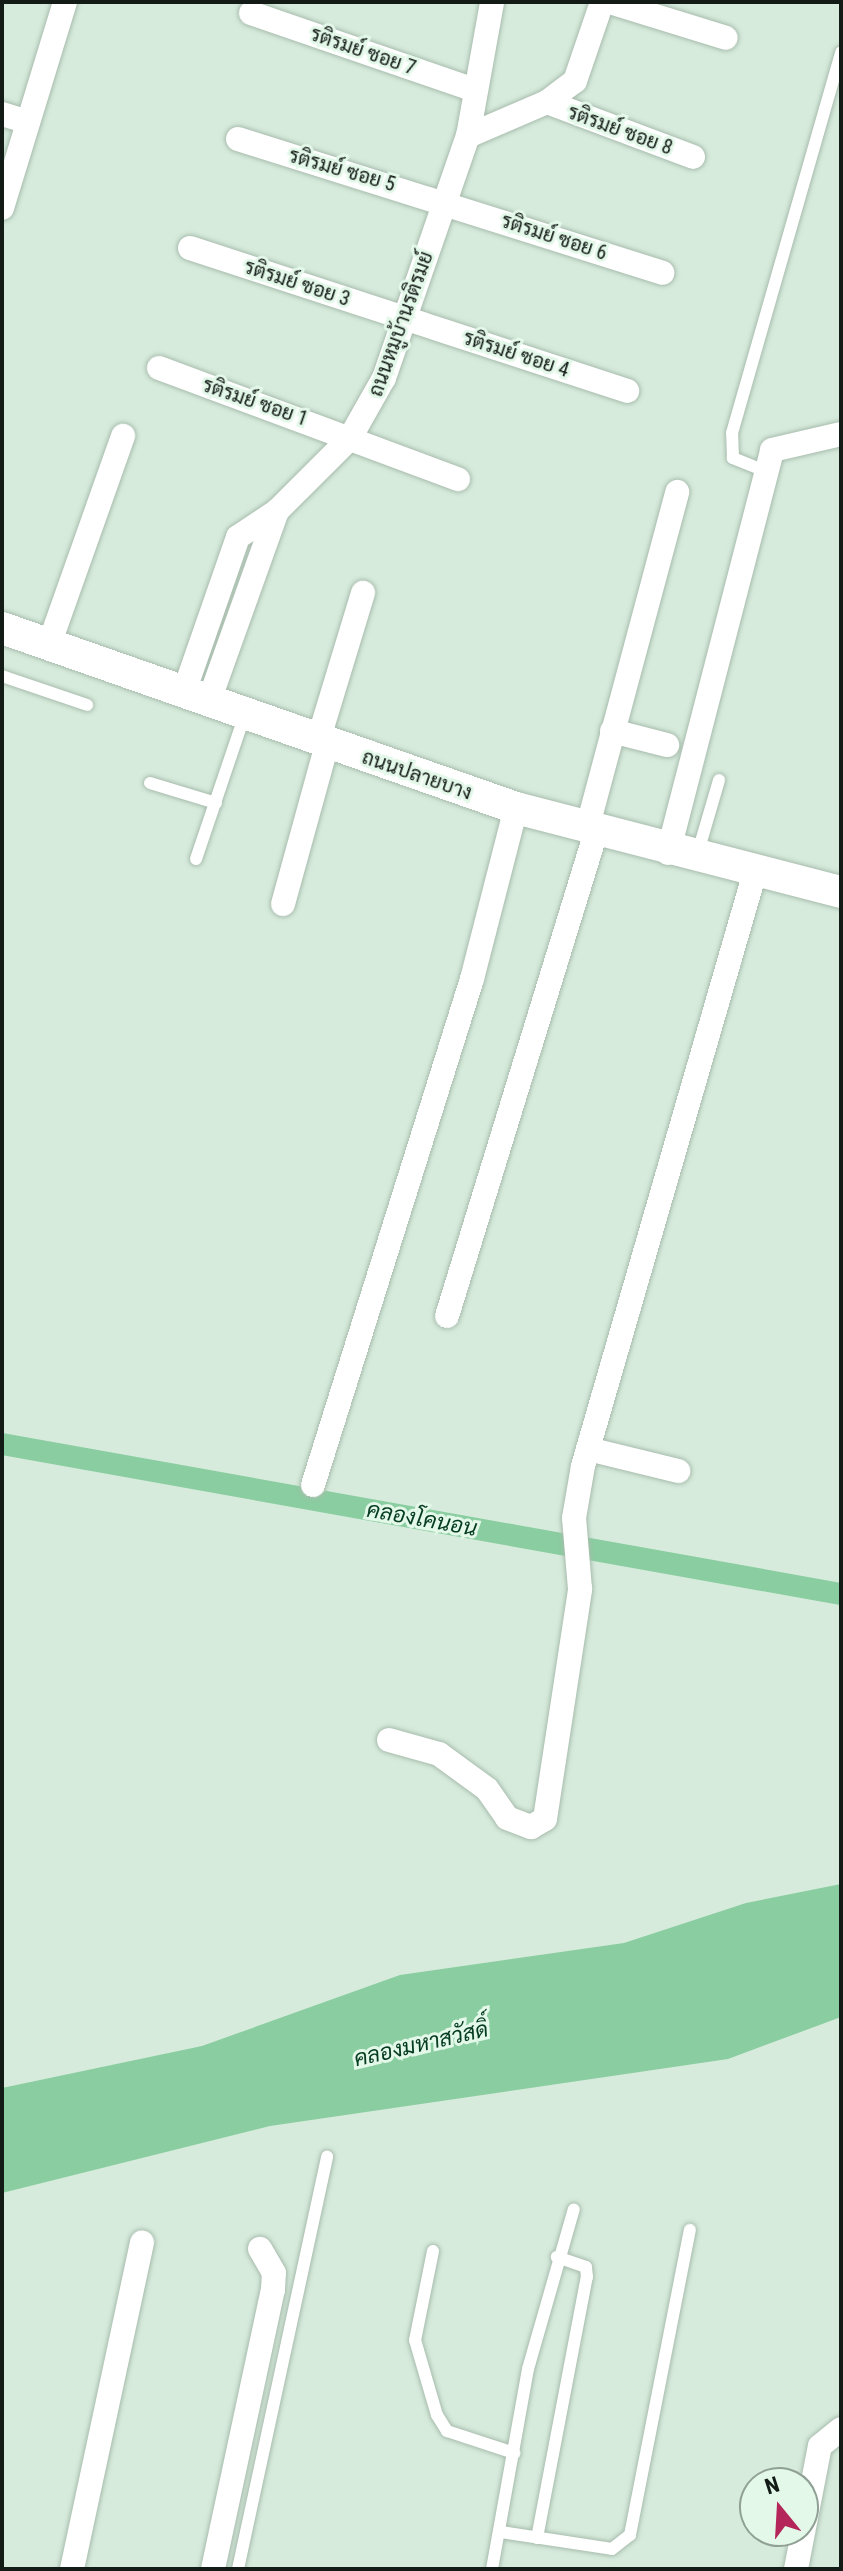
<!DOCTYPE html>
<meta charset="utf-8">
<style>
body{margin:0}
#map{position:relative;width:843px;height:2571px;overflow:hidden;background:#d6ebdc;font-family:"Roboto Condensed",Sarabun,sans-serif}
div>[style]{position:absolute}
.water>*{inset:0;background:#8acda0}
.canal>*{height:22px;margin:-11px;padding:0 11px;transform-origin:11px;border-radius:11px;background:#8acda0}
.roads{filter:drop-shadow(0 0 2px #a8bcad) drop-shadow(0 0 2px #a8bcad)}
.lane>*{height:12px;margin:-6px;padding:0 6px;transform-origin:6px;border-radius:6px;background:#fff}
.street>*{height:24px;margin:-12px;padding:0 12px;transform-origin:12px;border-radius:12px;background:#fff}
.secondary>*{height:32px;margin:-16px;padding:0 16px;transform-origin:16px;border-radius:16px;background:#fff}
span{translate:-50% -50%;white-space:nowrap;text-align:center;line-height:1.15;-webkit-text-stroke:6px #e3f8e9;paint-order:stroke}
.street-label{font-size:20px;color:#131b16}
.water-label{font-size:22px;color:#053c1f;font-style:italic}
.frame{position:absolute;inset:0;border:4px solid #131b16;pointer-events:none}
.north{position:absolute;left:739px;top:2467px;width:80px;height:80px;box-sizing:border-box;background:#e3f8e9;border:2px solid #90a095;border-radius:50%;rotate:342deg;font-size:22px;font-weight:700;line-height:32px;text-align:center;color:#131b16}
.north::after{content:'';display:block;margin:auto;width:28px;height:36px;background:#b4265a;clip-path:polygon(50% 0,100% 100%,50% 72%,0 100%)}
</style>
<div id="map">
<div class="water">
<i style="clip-path:polygon(841px 1884px,841px 2017px,728px 2059px,270px 2126px,2px 2193px,2px 2088px,202px 2046px,400px 1975px,624px 1943px,746px 1903px)"></i>
</div>
<div class="canal">
<i style="left:2px;top:1444px;width:852px;rotate:10.14deg"></i>
</div>
<div class="roads">
<div class="lane">
<i style="left:765px;top:471px;width:35px;rotate:-158deg"></i>
<i style="left:733px;top:458px;width:25px;rotate:-92deg"></i>
<i style="left:732px;top:433px;width:396px;rotate:-74deg"></i>
<i style="left:2px;top:676px;width:90px;rotate:18.8deg"></i>
<i style="left:150px;top:783px;width:69px;rotate:16.9deg"></i>
<i style="left:698px;top:852px;width:75px;rotate:-73.7deg"></i>
<i style="left:196px;top:859px;width:153px;rotate:-71.3deg"></i>
<i style="left:433px;top:2251px;width:91px;rotate:101.4deg"></i>
<i style="left:415px;top:2340px;width:78px;rotate:73.7deg"></i>
<i style="left:437px;top:2415px;width:19px;rotate:58deg"></i>
<i style="left:447px;top:2431px;width:71px;rotate:18.2deg"></i>
<i style="left:501px;top:2532px;width:112px;rotate:8.7deg"></i>
<i style="left:612px;top:2549px;width:23px;rotate:-38deg"></i>
<i style="left:630px;top:2535px;width:311px;rotate:-78.9deg"></i>
<i style="left:537px;top:2538px;width:266px;rotate:-79.2deg"></i>
<i style="left:587px;top:2277px;width:10px;rotate:-96deg"></i>
<i style="left:586px;top:2267px;width:31px;rotate:-161deg"></i>
<i style="left:238px;top:2569px;width:422px;rotate:-77.8deg"></i>
<i style="left:492px;top:2569px;width:203px;rotate:-79.8deg"></i>
<i style="left:528px;top:2369px;width:166px;rotate:-74deg"></i>
</div>
<div class="street">
<i style="left:610px;top:2px;width:121px;rotate:17.2deg"></i>
<i style="left:251px;top:13px;width:236px;rotate:19deg"></i>
<i style="left:547px;top:102px;width:156px;rotate:20.6deg"></i>
<i style="left:2px;top:114px;width:27px;rotate:17deg"></i>
<i style="left:468px;top:136px;width:86px;rotate:-23.3deg"></i>
<i style="left:547px;top:102px;width:35px;rotate:-37deg"></i>
<i style="left:575px;top:81px;width:83px;rotate:-71.1deg"></i>
<i style="left:238px;top:139px;width:445px;rotate:17.5deg"></i>
<i style="left:2px;top:208px;width:215px;rotate:-73deg"></i>
<i style="left:190px;top:248px;width:460px;rotate:18.1deg"></i>
<i style="left:159px;top:368px;width:319px;rotate:20.4deg"></i>
<i style="left:49px;top:645px;width:222px;rotate:-70.5deg"></i>
<i style="left:184px;top:692px;width:164px;rotate:-70.8deg"></i>
<i style="left:238px;top:537px;width:47px;rotate:-33.7deg"></i>
<i style="left:277px;top:511px;width:103px;rotate:-45deg"></i>
<i style="left:350px;top:438px;width:69px;rotate:-60.5deg"></i>
<i style="left:384px;top:378px;width:256px;rotate:-70.9deg"></i>
<i style="left:468px;top:136px;width:136px;rotate:-79.8deg"></i>
<i style="left:209px;top:701px;width:202px;rotate:-70.3deg"></i>
<i style="left:612px;top:731px;width:57px;rotate:14.3deg"></i>
<i style="left:318px;top:741px;width:155px;rotate:-73.1deg"></i>
<i style="left:587px;top:829px;width:349px;rotate:-75deg"></i>
<i style="left:668px;top:853px;width:416px;rotate:-75.5deg"></i>
<i style="left:772px;top:450px;width:71px;rotate:-13.1deg"></i>
<i style="left:283px;top:904px;width:166px;rotate:-74.6deg"></i>
<i style="left:447px;top:1316px;width:506px;rotate:-72.89deg"></i>
<i style="left:588px;top:1449px;width:93px;rotate:13.7deg"></i>
<i style="left:313px;top:1485px;width:530px;rotate:-72.56deg"></i>
<i style="left:472px;top:979px;width:177px;rotate:-75.6deg"></i>
<i style="left:389px;top:1740px;width:52px;rotate:15.6deg"></i>
<i style="left:439px;top:1754px;width:59px;rotate:36.1deg"></i>
<i style="left:487px;top:1789px;width:35px;rotate:55deg"></i>
<i style="left:507px;top:1818px;width:26px;rotate:21deg"></i>
<i style="left:531px;top:1827px;width:16px;rotate:-30deg"></i>
<i style="left:545px;top:1819px;width:233px;rotate:-81.3deg"></i>
<i style="left:580px;top:1589px;width:71px;rotate:-94.8deg"></i>
<i style="left:574px;top:1518px;width:53px;rotate:-80.2deg"></i>
<i style="left:583px;top:1466px;width:618px;rotate:-73.85deg"></i>
<i style="left:72px;top:2569px;width:334px;rotate:-77.9deg"></i>
<i style="left:213px;top:2569px;width:285px;rotate:-77.9deg"></i>
<i style="left:273px;top:2290px;width:17px;rotate:-87deg"></i>
<i style="left:274px;top:2273px;width:28px;rotate:-120deg"></i>
<i style="left:796px;top:2569px;width:125px;rotate:-79deg"></i>
<i style="left:820px;top:2446px;width:27px;rotate:-39deg"></i>
</div>
<div class="secondary">
<i style="left:2px;top:628px;width:545px;rotate:19.3deg"></i>
<i style="left:516px;top:808px;width:336px;rotate:14.5deg"></i>
</div>
</div>
<div class="street-label">
<span style="left:363px;top:51px;rotate:19deg">รติรมย์ ซอย 7</span>
<span style="left:620px;top:130px;rotate:20deg">รติรมย์ ซอย 8</span>
<span style="left:342px;top:170px;rotate:16deg">รติรมย์ ซอย 5</span>
<span style="left:554px;top:237px;rotate:18deg">รติรมย์ ซอย 6</span>
<span style="left:297px;top:283px;rotate:18deg">รติรมย์ ซอย 3</span>
<span style="left:401px;top:324px;rotate:-70deg">ถนนหมูบ้านรติรมย์</span>
<span style="left:516px;top:354px;rotate:18deg">รติรมย์ ซอย 4</span>
<span style="left:255px;top:402px;rotate:19deg">รติรมย์ ซอย 1</span>
<span style="left:417px;top:775px;rotate:19deg">ถนนปลายบาง</span>
</div>
<div class="water-label">
<span style="left:422px;top:1519px;rotate:10deg">คลองโคนอน</span>
<span style="left:421px;top:2044px;rotate:-13deg">คลองมหาสวัสดิ์</span>
</div>
<div class="frame"></div>
<div class="north">N</div>
</div>
